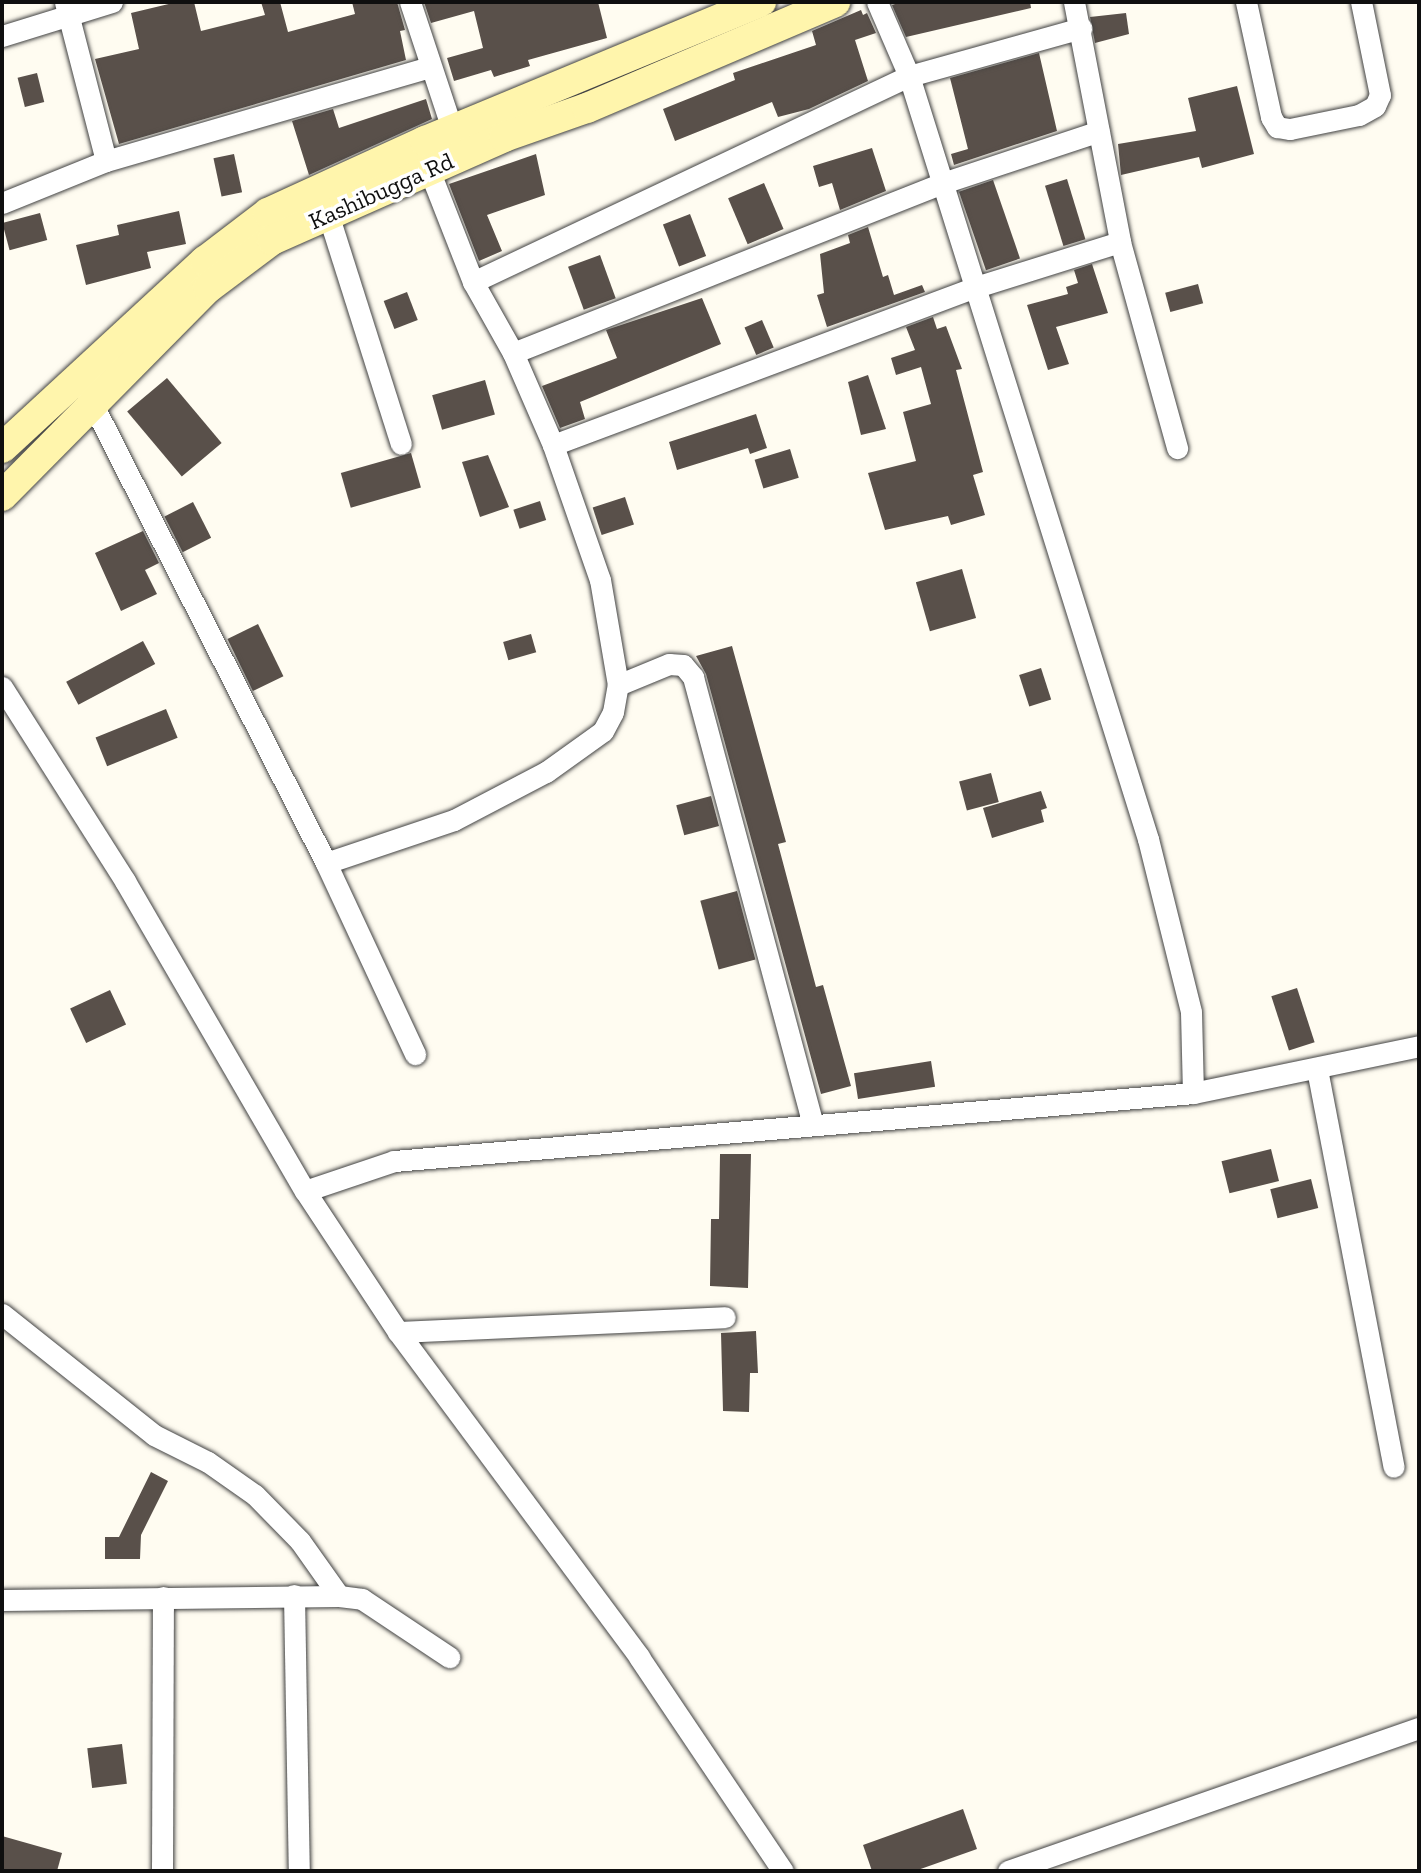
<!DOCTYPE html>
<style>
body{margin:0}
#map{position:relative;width:1421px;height:1873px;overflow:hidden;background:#fffcf1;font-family:"Zilla Slab",serif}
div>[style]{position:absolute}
.building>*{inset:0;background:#59504a;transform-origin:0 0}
.roads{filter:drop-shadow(0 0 2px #424242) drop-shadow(0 0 2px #424242)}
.minor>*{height:21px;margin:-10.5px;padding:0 10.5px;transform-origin:10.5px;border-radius:10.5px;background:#fff}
.secondary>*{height:30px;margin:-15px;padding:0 15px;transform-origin:15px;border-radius:15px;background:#fff5ac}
span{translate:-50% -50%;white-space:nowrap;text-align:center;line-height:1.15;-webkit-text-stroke:7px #fff;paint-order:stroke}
.street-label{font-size:24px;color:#0f0f0f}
.frame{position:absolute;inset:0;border:4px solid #0f0f0f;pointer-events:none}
</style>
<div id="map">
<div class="building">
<i style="clip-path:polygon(177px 2px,194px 2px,201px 31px,265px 15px,261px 2px,280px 2px,288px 32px,355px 14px,352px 2px,397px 2px,405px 30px,400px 31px,406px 60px,119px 144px,95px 59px,139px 49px,131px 13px)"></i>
<i style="clip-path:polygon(424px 2px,598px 2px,607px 38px,528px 60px,530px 66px,494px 77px,491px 70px,454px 81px,447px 58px,483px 48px,474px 11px,431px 23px)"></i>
<i style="clip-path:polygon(901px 2px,1030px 2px,1031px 8px,906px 37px,892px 5px)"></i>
<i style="clip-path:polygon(861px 10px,863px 15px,867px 13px,876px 33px,855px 40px,868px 81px,809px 109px,778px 117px,772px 102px,675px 141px,663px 109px,735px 80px,733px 73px,816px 45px,812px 31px)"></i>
<i style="clip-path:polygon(1126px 13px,1129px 34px,1095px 43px,1090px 17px)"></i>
<i style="clip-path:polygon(1039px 53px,1057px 131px,954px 165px,951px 154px,968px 149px,950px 78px)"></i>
<i style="left:37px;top:73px;width:30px;height:20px;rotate:76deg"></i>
<i style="clip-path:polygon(1237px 86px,1254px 154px,1202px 168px,1199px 157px,1121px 175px,1118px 144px,1196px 131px,1188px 98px)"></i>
<i style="clip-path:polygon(426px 99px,432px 119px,309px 175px,292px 121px,333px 109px,339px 128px)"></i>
<i style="clip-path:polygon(872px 148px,886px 191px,840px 210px,832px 183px,819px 187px,813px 166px)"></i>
<i style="left:234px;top:154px;width:39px;height:21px;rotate:78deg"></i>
<i style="clip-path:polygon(536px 154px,545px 195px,487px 215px,502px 251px,479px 261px,449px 184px)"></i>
<i style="left:1067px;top:179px;width:63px;height:23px;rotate:73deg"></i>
<i style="left:993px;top:180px;width:83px;height:36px;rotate:71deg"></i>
<i style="left:764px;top:183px;width:50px;height:39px;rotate:67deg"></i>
<i style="clip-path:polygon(179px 211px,186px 244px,147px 252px,151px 268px,86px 285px,76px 245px,119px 235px,117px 225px)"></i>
<i style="left:40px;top:213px;width:28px;height:39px;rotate:75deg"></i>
<i style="left:690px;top:214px;width:45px;height:29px;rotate:69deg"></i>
<i style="clip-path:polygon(868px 227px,883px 277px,888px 275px,894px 295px,922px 285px,925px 292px,827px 327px,817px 295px,824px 293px,820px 254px,850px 243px,848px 235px)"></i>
<i style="left:600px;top:255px;width:46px;height:34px;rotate:70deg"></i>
<i style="clip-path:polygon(1092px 264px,1108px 313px,1056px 327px,1069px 364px,1048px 370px,1027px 305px,1068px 294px,1066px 287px,1078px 283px,1074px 270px)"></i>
<i style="left:1198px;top:284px;width:20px;height:34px;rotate:75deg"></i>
<i style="left:407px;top:292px;width:30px;height:25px;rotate:69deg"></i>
<i style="clip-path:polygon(702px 298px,721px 344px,580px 402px,585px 419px,560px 428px,542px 386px,617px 358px,606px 330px)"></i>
<i style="clip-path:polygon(933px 317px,937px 329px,946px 326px,962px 369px,956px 370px,983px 472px,973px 475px,985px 515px,951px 525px,948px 516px,885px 530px,868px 473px,916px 461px,903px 412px,931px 404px,921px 367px,896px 375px,891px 358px,915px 350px,906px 327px)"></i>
<i style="left:762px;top:320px;width:30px;height:19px;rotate:67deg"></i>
<i style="clip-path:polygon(868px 375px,886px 429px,861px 435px,848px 382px)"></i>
<i style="left:167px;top:378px;width:85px;height:52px;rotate:50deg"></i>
<i style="left:485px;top:380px;width:36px;height:55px;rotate:74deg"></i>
<i style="clip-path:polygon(756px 414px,767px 448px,750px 454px,748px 448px,677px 470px,669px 442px)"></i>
<i style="left:790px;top:449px;width:30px;height:37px;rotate:73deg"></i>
<i style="left:411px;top:453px;width:36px;height:73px;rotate:74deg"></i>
<i style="clip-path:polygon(488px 455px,509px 507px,480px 517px,462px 462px)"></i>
<i style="left:625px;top:497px;width:29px;height:34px;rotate:72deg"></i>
<i style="left:540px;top:501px;width:20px;height:28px;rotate:72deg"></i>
<i style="left:193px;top:502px;width:40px;height:32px;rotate:63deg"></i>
<i style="clip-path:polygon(143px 531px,159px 563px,145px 570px,157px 594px,121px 611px,95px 553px)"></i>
<i style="left:962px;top:569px;width:51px;height:48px;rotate:74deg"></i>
<i style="left:258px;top:624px;width:58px;height:34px;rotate:64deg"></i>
<i style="left:531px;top:634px;width:19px;height:29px;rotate:74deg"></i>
<i style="left:143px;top:641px;width:26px;height:87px;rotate:62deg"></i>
<i style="clip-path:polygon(732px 646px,786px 842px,778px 844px,816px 987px,823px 985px,851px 1086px,821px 1094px,706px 674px,696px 656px)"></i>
<i style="left:1041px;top:668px;width:33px;height:23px;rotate:72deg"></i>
<i style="left:166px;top:709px;width:31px;height:76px;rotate:68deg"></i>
<i style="left:991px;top:773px;width:30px;height:33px;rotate:75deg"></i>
<i style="clip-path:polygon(1041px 791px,1047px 808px,1041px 810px,1044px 822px,992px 838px,983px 808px)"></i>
<i style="left:711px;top:796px;width:31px;height:36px;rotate:75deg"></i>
<i style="left:737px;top:891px;width:71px;height:38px;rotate:75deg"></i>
<i style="left:1297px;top:988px;width:57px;height:27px;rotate:72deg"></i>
<i style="left:110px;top:990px;width:38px;height:44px;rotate:65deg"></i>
<i style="left:931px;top:1061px;width:26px;height:78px;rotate:81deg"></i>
<i style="left:1271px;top:1149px;width:33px;height:51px;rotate:76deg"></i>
<i style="clip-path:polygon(720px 1154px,751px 1154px,748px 1288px,710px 1286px,711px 1219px,719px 1219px)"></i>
<i style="left:1311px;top:1179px;width:30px;height:42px;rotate:76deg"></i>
<i style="clip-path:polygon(756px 1331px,758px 1373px,750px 1373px,749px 1412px,723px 1411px,721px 1333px)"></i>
<i style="clip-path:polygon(151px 1472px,168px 1481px,141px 1535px,140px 1559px,105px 1559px,105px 1537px,119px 1537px)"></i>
<i style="left:122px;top:1744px;width:40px;height:35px;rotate:83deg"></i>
<i style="clip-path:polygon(963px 1809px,977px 1849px,915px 1871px,872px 1871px,863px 1845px)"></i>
<i style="clip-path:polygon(2px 1836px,62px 1853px,57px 1871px,2px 1871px)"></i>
</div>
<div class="roads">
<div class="minor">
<i style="left:65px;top:2px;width:164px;rotate:75.5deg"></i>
<i style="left:410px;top:2px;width:137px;rotate:71.7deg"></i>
<i style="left:877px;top:2px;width:81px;rotate:66.6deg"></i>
<i style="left:909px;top:76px;width:800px;rotate:72.61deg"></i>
<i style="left:1148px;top:839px;width:178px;rotate:76deg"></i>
<i style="left:1191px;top:1012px;width:81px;rotate:88.6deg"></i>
<i style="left:1074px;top:2px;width:244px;rotate:79.1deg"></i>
<i style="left:1120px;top:242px;width:214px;rotate:74.5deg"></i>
<i style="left:1246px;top:2px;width:118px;rotate:77.7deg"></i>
<i style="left:1271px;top:117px;width:12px;rotate:59deg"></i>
<i style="left:1277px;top:127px;width:13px;rotate:9deg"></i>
<i style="left:1290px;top:129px;width:70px;rotate:-11.5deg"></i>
<i style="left:1359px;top:115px;width:18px;rotate:-29deg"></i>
<i style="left:1375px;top:106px;width:12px;rotate:-66deg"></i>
<i style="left:1380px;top:95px;width:95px;rotate:-101.5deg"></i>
<i style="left:2px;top:36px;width:115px;rotate:-17.2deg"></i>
<i style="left:2px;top:203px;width:112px;rotate:-22deg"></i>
<i style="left:106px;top:161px;width:336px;rotate:-16.2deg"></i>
<i style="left:328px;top:214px;width:241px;rotate:72.4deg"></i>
<i style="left:473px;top:282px;width:482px;rotate:-25.3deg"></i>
<i style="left:909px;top:76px;width:179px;rotate:-15.6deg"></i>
<i style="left:513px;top:353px;width:462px;rotate:-21.6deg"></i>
<i style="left:943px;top:183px;width:164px;rotate:-18.4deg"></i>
<i style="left:87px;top:393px;width:527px;rotate:63.05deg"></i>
<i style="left:326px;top:863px;width:211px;rotate:65deg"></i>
<i style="left:553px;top:445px;width:452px;rotate:-20.5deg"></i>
<i style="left:976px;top:287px;width:151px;rotate:-17.4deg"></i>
<i style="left:618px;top:685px;width:55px;rotate:-22.4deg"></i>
<i style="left:669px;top:664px;width:14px;rotate:4deg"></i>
<i style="left:683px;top:665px;width:16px;rotate:50deg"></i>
<i style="left:693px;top:677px;width:463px;rotate:75deg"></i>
<i style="left:2px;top:687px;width:230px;rotate:57.6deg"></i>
<i style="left:125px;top:881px;width:358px;rotate:59.9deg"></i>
<i style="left:305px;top:1191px;width:169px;rotate:56.6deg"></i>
<i style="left:398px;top:1332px;width:405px;rotate:53.4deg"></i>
<i style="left:639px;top:1657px;width:258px;rotate:56.1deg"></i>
<i style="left:326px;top:863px;width:135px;rotate:-18.6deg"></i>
<i style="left:454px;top:820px;width:104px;rotate:-27.6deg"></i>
<i style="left:546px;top:772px;width:70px;rotate:-35.7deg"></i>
<i style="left:603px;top:731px;width:21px;rotate:-62deg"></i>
<i style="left:613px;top:712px;width:27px;rotate:-80deg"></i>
<i style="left:618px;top:685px;width:107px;rotate:-99.7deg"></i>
<i style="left:600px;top:580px;width:143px;rotate:-109.2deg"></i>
<i style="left:553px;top:445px;width:100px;rotate:-113.5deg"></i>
<i style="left:513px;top:353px;width:81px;rotate:-119.4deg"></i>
<i style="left:473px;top:282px;width:120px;rotate:-111.4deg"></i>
<i style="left:1317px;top:1069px;width:405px;rotate:79.1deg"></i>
<i style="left:305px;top:1191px;width:94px;rotate:-18.6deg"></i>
<i style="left:394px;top:1161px;width:802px;rotate:-4.86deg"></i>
<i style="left:1193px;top:1093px;width:231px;rotate:-11.7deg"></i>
<i style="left:2px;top:1314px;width:194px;rotate:38.5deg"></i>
<i style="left:154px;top:1435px;width:60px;rotate:26.6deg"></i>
<i style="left:208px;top:1462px;width:57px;rotate:35.1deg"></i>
<i style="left:255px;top:1495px;width:64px;rotate:45.6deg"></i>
<i style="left:300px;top:1541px;width:67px;rotate:54.7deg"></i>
<i style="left:398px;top:1332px;width:327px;rotate:-2.6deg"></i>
<i style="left:294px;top:1595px;width:276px;rotate:89deg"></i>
<i style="left:2px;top:1600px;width:337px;rotate:-0.7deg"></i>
<i style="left:339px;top:1596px;width:23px;rotate:7deg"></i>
<i style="left:362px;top:1599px;width:105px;rotate:33.7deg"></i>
<i style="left:162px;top:1871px;width:274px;rotate:-89.8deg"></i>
<i style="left:1008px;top:1871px;width:435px;rotate:-19.2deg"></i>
</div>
<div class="secondary">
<i style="left:2px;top:448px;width:276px;rotate:-42.7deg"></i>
<i style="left:205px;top:261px;width:79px;rotate:-37.3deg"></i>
<i style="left:268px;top:213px;width:173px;rotate:-24.6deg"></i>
<i style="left:425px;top:141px;width:364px;rotate:-22.5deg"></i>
<i style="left:2px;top:496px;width:293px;rotate:-45.3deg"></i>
<i style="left:208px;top:288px;width:80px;rotate:-36.9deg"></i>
<i style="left:272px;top:240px;width:254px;rotate:-23.9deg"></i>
<i style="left:504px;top:137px;width:88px;rotate:-19.3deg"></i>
<i style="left:587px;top:108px;width:270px;rotate:-23.1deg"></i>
</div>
</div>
<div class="street-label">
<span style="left:381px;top:191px;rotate:-24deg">Kashibugga Rd</span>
</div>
<div class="frame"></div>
</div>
